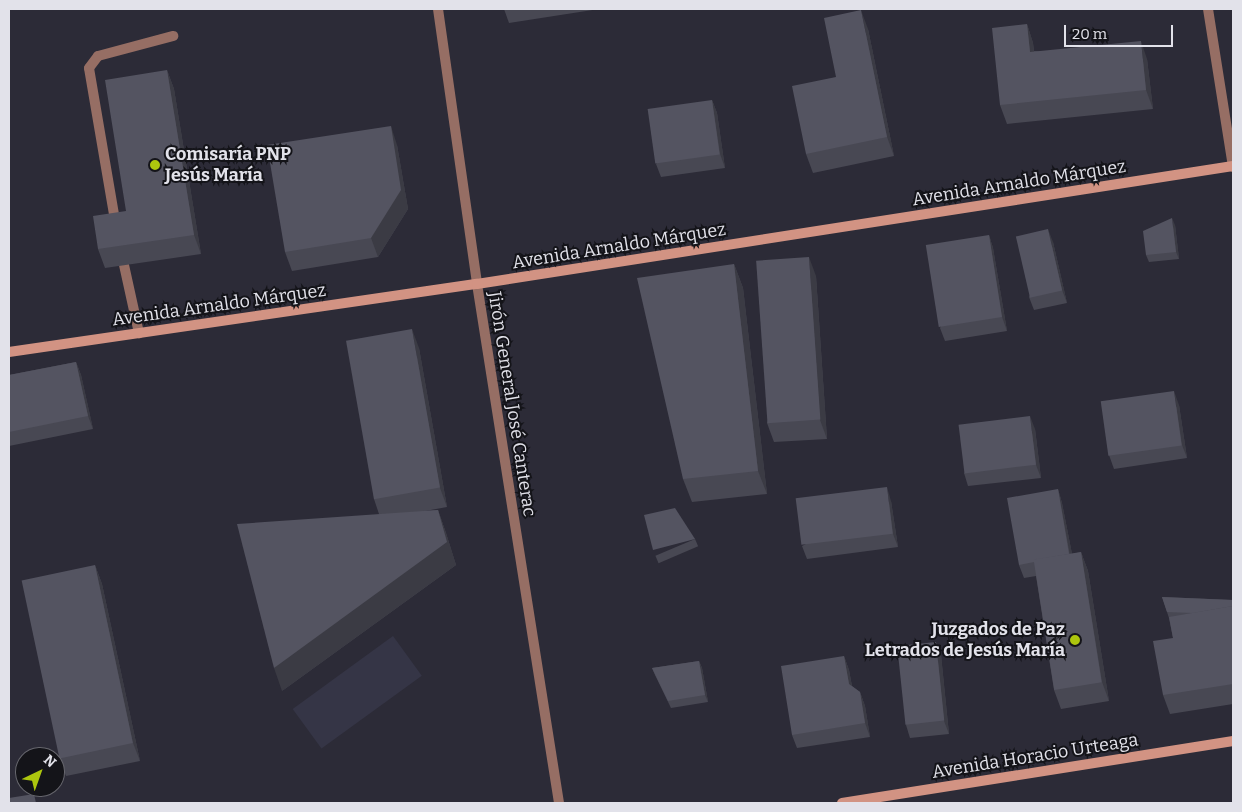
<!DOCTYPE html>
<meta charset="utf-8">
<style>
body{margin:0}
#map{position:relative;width:1242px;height:812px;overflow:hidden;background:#2c2b37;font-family:Bitter,serif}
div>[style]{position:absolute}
.built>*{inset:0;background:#353546;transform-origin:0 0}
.lane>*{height:10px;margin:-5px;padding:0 5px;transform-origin:5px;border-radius:5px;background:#966e64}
.street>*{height:10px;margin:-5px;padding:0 5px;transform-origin:5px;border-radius:5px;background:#966e64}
.secondary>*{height:10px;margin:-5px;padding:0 5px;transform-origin:5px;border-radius:5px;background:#d29383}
.wall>*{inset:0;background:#484853;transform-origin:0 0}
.shaded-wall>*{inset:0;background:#3b3b44}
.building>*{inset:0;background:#545461;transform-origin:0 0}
.dots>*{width:14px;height:14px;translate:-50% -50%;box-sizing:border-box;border:2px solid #141419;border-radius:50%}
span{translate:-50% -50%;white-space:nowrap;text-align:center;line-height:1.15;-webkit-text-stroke:4px #141419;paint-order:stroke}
.poi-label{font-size:18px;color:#e2e2ea;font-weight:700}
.left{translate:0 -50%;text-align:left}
.right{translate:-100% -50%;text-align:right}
.street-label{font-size:18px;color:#e2e2ea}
.frame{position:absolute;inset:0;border:10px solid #e2e2ea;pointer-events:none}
.north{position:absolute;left:15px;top:747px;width:50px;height:50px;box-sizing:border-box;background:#141419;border:1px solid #66666d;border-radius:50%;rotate:42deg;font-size:14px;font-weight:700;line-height:20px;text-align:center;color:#e2e2ea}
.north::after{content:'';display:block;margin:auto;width:18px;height:22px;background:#adc60e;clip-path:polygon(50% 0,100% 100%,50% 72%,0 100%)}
.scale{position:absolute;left:1064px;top:25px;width:109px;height:22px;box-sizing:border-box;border:2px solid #e2e2ea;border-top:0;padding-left:6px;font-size:15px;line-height:18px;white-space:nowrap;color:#e2e2ea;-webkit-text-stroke:4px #141419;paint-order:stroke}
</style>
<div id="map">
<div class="built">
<i style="left:393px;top:636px;width:49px;height:124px;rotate:54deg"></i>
</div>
<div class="lane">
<i style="left:116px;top:226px;width:160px;rotate:-99.7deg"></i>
<i style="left:89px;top:68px;width:15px;rotate:-53deg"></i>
<i style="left:98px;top:56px;width:78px;rotate:-14.9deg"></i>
<i style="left:124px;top:265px;width:70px;rotate:77.6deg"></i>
</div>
<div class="street">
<i style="left:438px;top:9px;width:278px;rotate:81.9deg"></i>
<i style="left:477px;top:284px;width:525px;rotate:81.02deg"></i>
<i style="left:1208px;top:9px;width:160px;rotate:81deg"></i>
</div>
<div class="secondary">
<i style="left:9px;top:352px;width:473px;rotate:-8.3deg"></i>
<i style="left:477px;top:284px;width:765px;rotate:-8.87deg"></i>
<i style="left:842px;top:803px;width:396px;rotate:-9deg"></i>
</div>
<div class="wall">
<i style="clip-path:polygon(504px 9px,599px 9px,509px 23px)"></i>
<i style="clip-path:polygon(1027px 24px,1033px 43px,1034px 51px,1147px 59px,1153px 109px,1007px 124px,1000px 105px)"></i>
<i style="clip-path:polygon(868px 29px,894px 156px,813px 173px,806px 154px,836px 77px)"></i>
<i style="clip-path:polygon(167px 70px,174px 89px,201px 254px,105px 268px,98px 249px,126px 211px)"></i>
<i style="clip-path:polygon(712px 100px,717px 113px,725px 168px,661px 177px,656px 164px)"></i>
<i style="clip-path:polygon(397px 145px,408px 209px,378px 257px,292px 271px,285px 252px)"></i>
<i style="clip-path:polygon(1175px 225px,1179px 259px,1149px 262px,1146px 255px)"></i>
<i style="clip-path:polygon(989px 235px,993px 248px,1007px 331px,945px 341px,940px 328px)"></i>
<i style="clip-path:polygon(1053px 242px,1067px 303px,1034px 310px,1029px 297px)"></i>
<i style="clip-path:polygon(734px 264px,743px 288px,767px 494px,692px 502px,683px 479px)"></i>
<i style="clip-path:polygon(816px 276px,827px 439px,774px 442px,767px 423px)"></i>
<i style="clip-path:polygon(419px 348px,447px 507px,425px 511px,438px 510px,446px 533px,456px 565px,282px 691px,379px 514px,374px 499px)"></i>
<i style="clip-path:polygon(76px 362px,81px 375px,93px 429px,9px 446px,9px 375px)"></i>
<i style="clip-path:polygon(1179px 405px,1187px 458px,1114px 469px,1109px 455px)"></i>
<i style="clip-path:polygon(1035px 429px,1041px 478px,968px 486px,964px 473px)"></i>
<i style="clip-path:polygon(1058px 489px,1062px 503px,1072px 554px,1081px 552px,1088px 571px,1109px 701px,1061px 709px,1054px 690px,1036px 576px,1024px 578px,1019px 565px)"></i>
<i style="clip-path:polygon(891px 501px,898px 547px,807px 559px,802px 546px)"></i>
<i style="left:695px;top:539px;width:8px;height:43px;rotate:67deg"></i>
<i style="clip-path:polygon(95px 565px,102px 584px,140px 761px,66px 776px,59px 758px)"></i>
<i style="clip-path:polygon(1162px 597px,1233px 600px,1233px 704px,1170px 714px,1163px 695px,1173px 638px,1169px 618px)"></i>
<i style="clip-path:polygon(941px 655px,949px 734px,910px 738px,906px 725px)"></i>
<i style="clip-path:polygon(844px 656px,849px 670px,852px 686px,860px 692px,865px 706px,870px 737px,797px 748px,792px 735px)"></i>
<i style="clip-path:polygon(699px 661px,702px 668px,708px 702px,671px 708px,655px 675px,652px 668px)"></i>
</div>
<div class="shaded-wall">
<i style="clip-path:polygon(861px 10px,868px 29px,894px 156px,887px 137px)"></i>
<i style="clip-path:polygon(1027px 24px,1033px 43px,1036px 71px,1030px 52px)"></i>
<i style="clip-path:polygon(1141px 41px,1147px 59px,1153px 109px,1146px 90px)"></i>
<i style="clip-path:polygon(167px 70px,174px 89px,201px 254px,194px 235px)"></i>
<i style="clip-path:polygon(712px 100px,717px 113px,725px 168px,720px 154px)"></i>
<i style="clip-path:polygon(391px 126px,397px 145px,408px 209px,378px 257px,371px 238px)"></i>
<i style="clip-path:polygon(1172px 218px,1175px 225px,1179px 259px,1176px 252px)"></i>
<i style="clip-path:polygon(1048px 229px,1053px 242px,1067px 303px,1062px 290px)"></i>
<i style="clip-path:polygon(989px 235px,993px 248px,1007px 331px,1002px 317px)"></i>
<i style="clip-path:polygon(809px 257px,816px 276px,827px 439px,820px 420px)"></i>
<i style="clip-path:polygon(734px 264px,743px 288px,767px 494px,758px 471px)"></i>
<i style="clip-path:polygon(412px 329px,419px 348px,447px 507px,440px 488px)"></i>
<i style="clip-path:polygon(76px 362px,81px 375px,93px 429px,88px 416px)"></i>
<i style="clip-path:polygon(1174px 391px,1179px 405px,1187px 458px,1182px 445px)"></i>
<i style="clip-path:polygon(1030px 416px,1035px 429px,1041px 478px,1036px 465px)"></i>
<i style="clip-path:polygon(887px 487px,891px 501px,898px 547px,893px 534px)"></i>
<i style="clip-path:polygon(1058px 489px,1062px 503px,1075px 569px,1070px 556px)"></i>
<i style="clip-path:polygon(438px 510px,446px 533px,456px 565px,282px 691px,274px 668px)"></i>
<i style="clip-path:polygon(1081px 552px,1088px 571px,1109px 701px,1102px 682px)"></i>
<i style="clip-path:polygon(95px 565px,102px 584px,140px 761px,133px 743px)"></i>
<i style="clip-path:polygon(936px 642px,941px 655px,949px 734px,944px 721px)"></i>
<i style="clip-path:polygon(844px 656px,849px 670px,854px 698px,849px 684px)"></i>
<i style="clip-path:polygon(699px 661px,702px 668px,708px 702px,705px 695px)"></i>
<i style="clip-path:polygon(860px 692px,865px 706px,870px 737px,865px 723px)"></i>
</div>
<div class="building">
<i style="clip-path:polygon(861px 10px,887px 137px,806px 154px,792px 86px,836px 77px,824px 18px)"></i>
<i style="clip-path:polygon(1027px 24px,1030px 52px,1141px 41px,1146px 90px,1000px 105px,992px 28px)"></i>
<i style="clip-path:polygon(167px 70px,194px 235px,98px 249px,93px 216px,126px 211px,105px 80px)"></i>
<i style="left:712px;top:100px;width:55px;height:65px;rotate:82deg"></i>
<i style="clip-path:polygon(391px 126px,401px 190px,371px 238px,285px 252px,267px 145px)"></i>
<i style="clip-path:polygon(1172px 218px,1176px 252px,1146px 255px,1143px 231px)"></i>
<i style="left:1048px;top:229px;width:63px;height:33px;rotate:77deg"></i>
<i style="left:989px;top:235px;width:83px;height:64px;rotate:81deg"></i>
<i style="left:809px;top:257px;width:163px;height:53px;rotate:86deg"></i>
<i style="clip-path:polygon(734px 264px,758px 471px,683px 479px,637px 278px)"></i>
<i style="left:412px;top:329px;width:161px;height:67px;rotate:80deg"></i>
<i style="clip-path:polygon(76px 362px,88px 416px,9px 432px,9px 375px)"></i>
<i style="left:1174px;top:391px;width:55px;height:74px;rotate:82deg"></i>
<i style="left:1030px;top:416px;width:49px;height:72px;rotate:83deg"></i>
<i style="left:887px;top:487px;width:47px;height:92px;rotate:83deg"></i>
<i style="clip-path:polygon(1058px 489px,1069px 554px,1034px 560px,1034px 562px,1019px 565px,1007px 498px)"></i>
<i style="clip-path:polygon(675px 508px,695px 539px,653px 550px,644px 515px)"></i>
<i style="clip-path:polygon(438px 510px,447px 542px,274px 668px,237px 524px)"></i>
<i style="left:1081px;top:552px;width:132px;height:48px;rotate:81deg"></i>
<i style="left:95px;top:565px;width:182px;height:75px;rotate:78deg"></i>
<i style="clip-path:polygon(1162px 597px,1233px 600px,1233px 606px,1193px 613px,1167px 612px)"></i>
<i style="clip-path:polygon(1233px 606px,1233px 684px,1163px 695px,1153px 641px,1173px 638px,1169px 617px)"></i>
<i style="left:936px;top:642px;width:79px;height:39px;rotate:84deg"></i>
<i style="clip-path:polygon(844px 656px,849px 684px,860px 692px,865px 723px,792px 735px,781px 666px)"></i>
<i style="clip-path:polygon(699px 661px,705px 695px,668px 701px,652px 668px)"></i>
<i style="clip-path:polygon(34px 794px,36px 803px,9px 803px,9px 798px)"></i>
</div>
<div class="dots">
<i style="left:155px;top:165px;background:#adc60e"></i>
<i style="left:1075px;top:640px;background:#adc60e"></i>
</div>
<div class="poi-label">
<span class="left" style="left:165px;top:165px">Comisaría PNP<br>Jesús María</span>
<span class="right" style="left:1065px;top:640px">Juzgados de Paz<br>Letrados de Jesús María</span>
</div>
<div class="street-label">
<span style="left:1019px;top:183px;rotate:-9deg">Avenida Arnaldo Márquez</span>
<span style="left:619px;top:246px;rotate:-9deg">Avenida Arnaldo Márquez</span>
<span style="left:219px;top:305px;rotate:-8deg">Avenida Arnaldo Márquez</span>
<span style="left:512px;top:404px;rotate:81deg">Jirón General José Canterac</span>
<span style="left:1035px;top:756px;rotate:-9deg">Avenida Horacio Urteaga</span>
</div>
<div class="frame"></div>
<div class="north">N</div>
<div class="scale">20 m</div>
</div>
